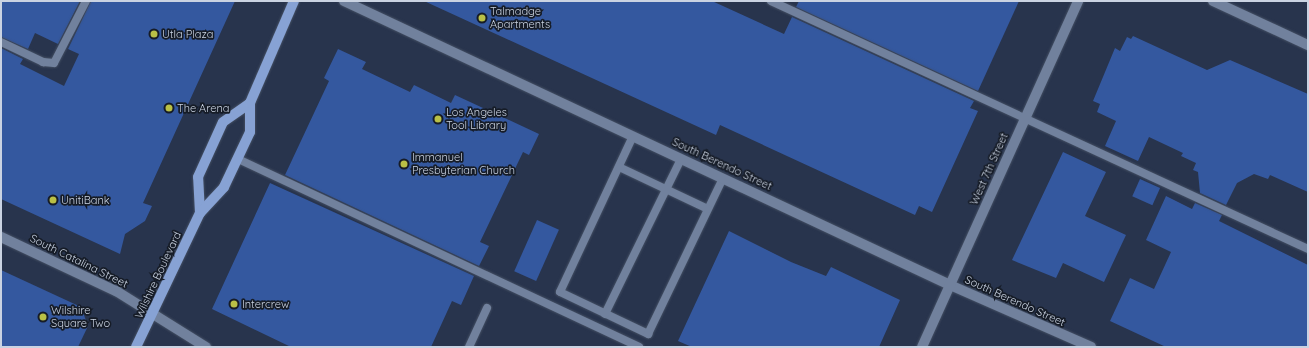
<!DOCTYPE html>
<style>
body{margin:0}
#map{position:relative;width:1309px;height:348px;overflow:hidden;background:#28344d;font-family:Quicksand,sans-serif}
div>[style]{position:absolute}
.building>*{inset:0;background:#34589f;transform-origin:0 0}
.roads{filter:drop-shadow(0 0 1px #444f63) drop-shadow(0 0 1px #444f63)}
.lane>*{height:8px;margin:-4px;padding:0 4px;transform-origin:4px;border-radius:4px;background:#71819d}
.street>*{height:10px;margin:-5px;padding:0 5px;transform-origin:5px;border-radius:5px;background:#71819d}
.secondary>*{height:10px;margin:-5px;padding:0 5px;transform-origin:5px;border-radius:5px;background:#71819d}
.primary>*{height:10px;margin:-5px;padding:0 5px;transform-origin:5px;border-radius:5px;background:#87a2d4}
.dots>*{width:11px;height:11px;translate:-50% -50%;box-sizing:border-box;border:2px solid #161c27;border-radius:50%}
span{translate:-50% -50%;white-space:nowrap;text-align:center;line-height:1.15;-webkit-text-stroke:3.5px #161c27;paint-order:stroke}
.poi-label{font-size:11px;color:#cad3e2}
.left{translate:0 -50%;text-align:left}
.street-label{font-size:11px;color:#cad3e2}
.frame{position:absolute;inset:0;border:2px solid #cad3e2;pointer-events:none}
</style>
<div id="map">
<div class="building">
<i style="clip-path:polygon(1px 1px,80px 1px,58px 44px,35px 33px,28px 49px,1px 37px)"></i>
<i style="clip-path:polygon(91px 1px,235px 1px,143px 203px,152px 206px,145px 221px,125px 234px,120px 254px,1px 199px,1px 48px,23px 59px,20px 64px,64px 86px,79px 54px,68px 49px)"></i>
<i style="clip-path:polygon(424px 1px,712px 1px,784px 34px,792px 17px,974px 101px,970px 108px,978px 111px,932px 212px,919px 206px,915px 215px,720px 125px,716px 135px)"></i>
<i style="clip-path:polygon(799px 1px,1019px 1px,978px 91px,796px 7px)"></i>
<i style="clip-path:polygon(1133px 36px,1207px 70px,1230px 60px,1308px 94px,1308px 192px,1270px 175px,1268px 179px,1254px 174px,1237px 183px,1226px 205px,1200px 193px,1198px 172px,1193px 170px,1196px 163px,1181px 156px,1183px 153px,1149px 137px,1138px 161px,1105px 146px,1116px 121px,1097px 112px,1100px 104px,1093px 101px,1115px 48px,1120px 51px,1127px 37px,1131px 39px)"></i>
<i style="clip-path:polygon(338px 49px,366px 62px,362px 69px,410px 92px,414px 85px,451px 103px,455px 95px,539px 134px,529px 155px,523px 152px,480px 242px,489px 246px,479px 266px,285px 175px,329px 81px,324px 78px)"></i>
<i style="clip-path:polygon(1063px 152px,1106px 172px,1085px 216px,1126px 235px,1104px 282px,1063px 263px,1056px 278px,1012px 260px)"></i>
<i style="left:1140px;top:179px;width:22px;height:19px;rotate:24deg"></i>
<i style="clip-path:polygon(270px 183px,474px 276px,461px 305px,452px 301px,431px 347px,291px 347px,212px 309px)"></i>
<i style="clip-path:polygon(1166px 196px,1192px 209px,1195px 203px,1222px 215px,1219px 221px,1308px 265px,1308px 347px,1166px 347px,1110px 321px,1130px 278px,1154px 289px,1171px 252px,1146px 240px)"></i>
<i style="left:537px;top:220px;width:24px;height:56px;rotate:24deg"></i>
<i style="clip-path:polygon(729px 231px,791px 262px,826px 276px,831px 267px,900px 300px,879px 347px,692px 347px,678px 341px)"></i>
<i style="clip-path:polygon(1px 270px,81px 307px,88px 326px,78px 347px,1px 347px)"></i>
</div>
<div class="roads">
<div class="lane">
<i style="left:771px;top:1px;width:592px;rotate:24.79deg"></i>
<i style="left:1px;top:42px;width:47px;rotate:25.5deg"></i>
<i style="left:43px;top:62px;width:11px;rotate:5deg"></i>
<i style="left:54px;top:63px;width:70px;rotate:-62.7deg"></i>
<i style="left:633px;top:136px;width:172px;rotate:115.1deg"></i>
<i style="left:560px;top:292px;width:98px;rotate:25.5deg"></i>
<i style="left:648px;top:334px;width:173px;rotate:-64.3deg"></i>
<i style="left:238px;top:159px;width:443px;rotate:25.1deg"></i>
<i style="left:619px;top:167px;width:98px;rotate:25.3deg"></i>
<i style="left:605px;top:314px;width:173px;rotate:-63.9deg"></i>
<i style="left:469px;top:347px;width:43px;rotate:-65.2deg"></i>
</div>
<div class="street">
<i style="left:344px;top:1px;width:669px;rotate:25.11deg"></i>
<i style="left:950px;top:285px;width:154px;rotate:23.7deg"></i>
<i style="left:1213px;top:1px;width:105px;rotate:24.9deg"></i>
</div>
<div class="secondary">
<i style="left:1px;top:237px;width:127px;rotate:25.2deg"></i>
<i style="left:116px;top:291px;width:106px;rotate:31.9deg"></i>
<i style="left:922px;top:347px;width:380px;rotate:-65.7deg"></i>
</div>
<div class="primary">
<i style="left:200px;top:213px;width:36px;rotate:-93deg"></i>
<i style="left:198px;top:177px;width:60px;rotate:-65.6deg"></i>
<i style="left:223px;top:122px;width:33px;rotate:-35deg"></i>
<i style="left:136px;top:347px;width:148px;rotate:-64.5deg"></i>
<i style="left:200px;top:213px;width:35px;rotate:-47deg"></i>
<i style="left:224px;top:187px;width:61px;rotate:-64.7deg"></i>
<i style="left:250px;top:132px;width:29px;rotate:-90deg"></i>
<i style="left:250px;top:103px;width:111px;rotate:-66.7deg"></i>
</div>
</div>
<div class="dots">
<i style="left:482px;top:18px;background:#b9c046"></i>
<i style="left:154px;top:34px;background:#b9c046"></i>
<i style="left:169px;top:108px;background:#b9c046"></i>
<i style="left:438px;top:119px;background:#b9c046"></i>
<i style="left:404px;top:164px;background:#b9c046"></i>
<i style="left:53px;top:200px;background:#b9c046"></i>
<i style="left:234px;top:304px;background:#b9c046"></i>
<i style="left:43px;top:317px;background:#b9c046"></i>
</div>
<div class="poi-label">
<span class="left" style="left:490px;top:18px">Talmadge<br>Apartments</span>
<span class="left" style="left:162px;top:34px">Utla Plaza</span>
<span class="left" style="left:177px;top:108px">The Arena</span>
<span class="left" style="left:446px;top:119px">Los Angeles<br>Tool Library</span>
<span class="left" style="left:412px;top:164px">Immanuel<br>Presbyterian Church</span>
<span class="left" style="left:61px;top:200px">UnitiBank</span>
<span class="left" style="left:242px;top:304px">Intercrew</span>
<span class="left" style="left:51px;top:317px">Wilshire<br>Square Two</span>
</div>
<div class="street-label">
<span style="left:722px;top:164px;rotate:25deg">South Berendo Street</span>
<span style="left:989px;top:169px;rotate:-66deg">West 7th Street</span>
<span style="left:79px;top:261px;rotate:26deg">South Catalina Street</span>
<span style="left:158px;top:275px;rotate:-65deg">Wilshire Boulevard</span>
<span style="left:1015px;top:301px;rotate:24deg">South Berendo Street</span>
</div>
<div class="frame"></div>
</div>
